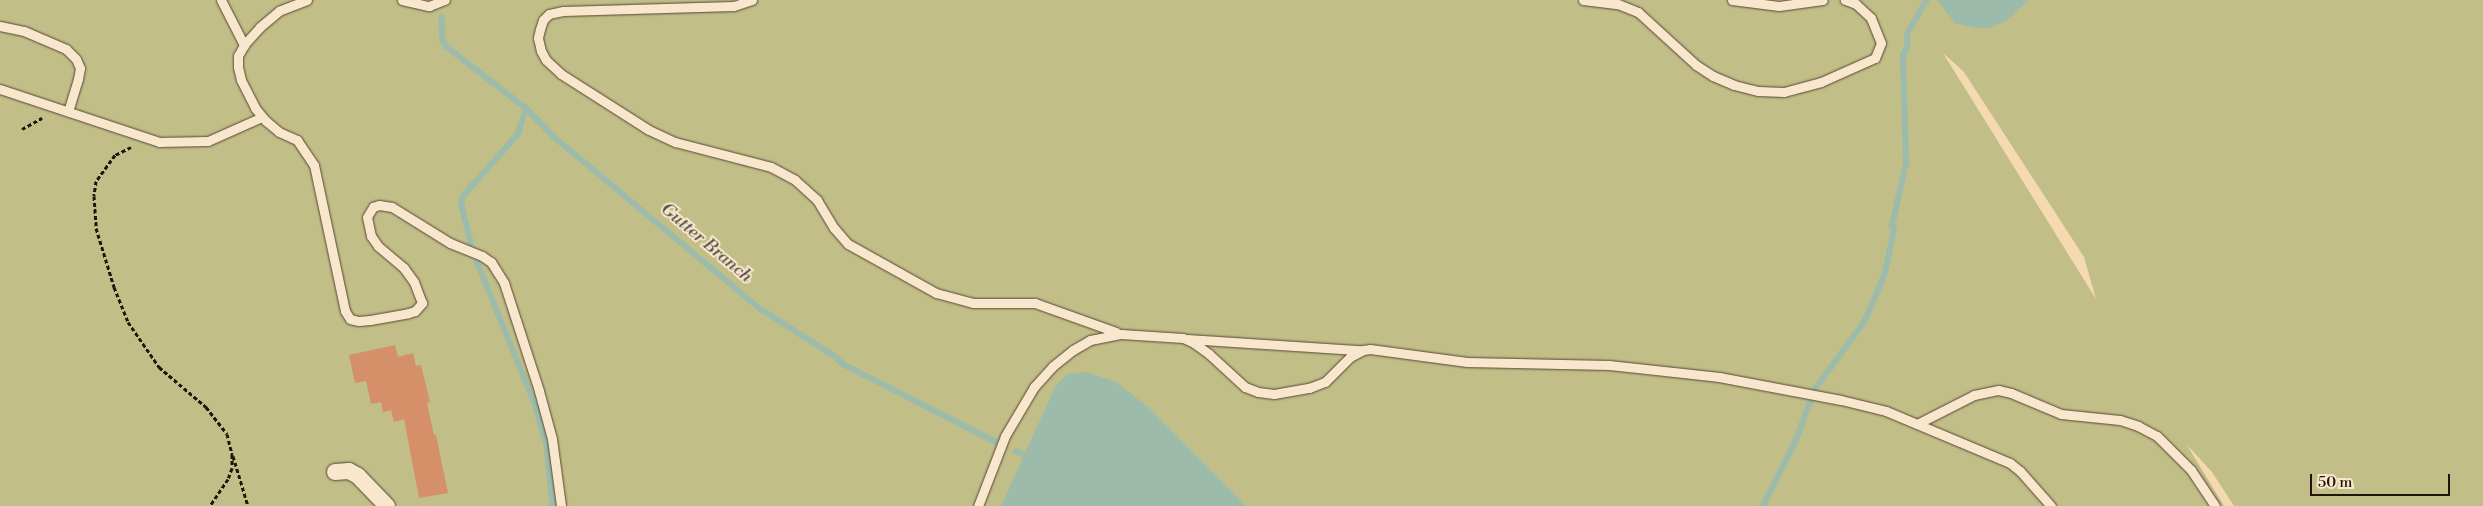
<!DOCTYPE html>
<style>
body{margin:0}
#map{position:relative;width:2483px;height:506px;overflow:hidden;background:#f5dab1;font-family:"Libre Bodoni",serif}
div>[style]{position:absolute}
.green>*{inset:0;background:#c1be88}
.water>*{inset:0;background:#9cbbab}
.stream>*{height:5.5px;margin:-2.75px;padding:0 2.75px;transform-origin:2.75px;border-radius:2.75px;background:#9cbbab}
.building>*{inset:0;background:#d59069}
.path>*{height:3px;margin-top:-1.5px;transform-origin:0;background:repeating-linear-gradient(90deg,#23140a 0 4px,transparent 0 6.5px)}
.roads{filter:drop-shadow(0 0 1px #584634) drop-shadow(0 0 1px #584634)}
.lane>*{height:9px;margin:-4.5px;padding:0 4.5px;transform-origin:4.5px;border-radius:4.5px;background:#f8e7cc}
.street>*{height:16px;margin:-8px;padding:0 8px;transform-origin:8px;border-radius:8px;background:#f8e7cc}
span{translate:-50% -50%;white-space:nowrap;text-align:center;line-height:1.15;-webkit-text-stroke:4px #f8e7cc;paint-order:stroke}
.water-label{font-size:18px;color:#4d4e42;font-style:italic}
.scale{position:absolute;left:2310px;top:474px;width:140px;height:22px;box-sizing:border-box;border:2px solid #23140a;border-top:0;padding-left:6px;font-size:15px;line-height:18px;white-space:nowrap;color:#23140a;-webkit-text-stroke:4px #f8e7cc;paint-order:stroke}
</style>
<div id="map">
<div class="green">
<i style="clip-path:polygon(evenodd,0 0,2483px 0,2483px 506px,2234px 506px,2212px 472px,2187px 445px,2224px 506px,0 506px,0 0,1943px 53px,1964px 72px,2084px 257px,2096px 299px,1943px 53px)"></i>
</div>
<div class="water">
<i style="clip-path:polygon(1937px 0,2029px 0,2006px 21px,1989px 28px,1975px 28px,1955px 23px)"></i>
<i style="clip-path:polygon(1087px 372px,1116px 382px,1149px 408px,1246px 506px,1001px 506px,1056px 385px,1068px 374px)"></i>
</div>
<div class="stream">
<i style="left:442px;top:17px;width:23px;rotate:88deg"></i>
<i style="left:443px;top:40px;width:8px;rotate:60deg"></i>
<i style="left:447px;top:47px;width:100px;rotate:37.7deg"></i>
<i style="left:526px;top:108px;width:39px;rotate:46deg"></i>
<i style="left:553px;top:136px;width:271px;rotate:39.8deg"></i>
<i style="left:761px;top:309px;width:89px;rotate:32.6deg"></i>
<i style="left:836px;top:357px;width:10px;rotate:45deg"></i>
<i style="left:843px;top:364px;width:172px;rotate:27deg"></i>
<i style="left:471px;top:244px;width:41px;rotate:-104deg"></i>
<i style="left:461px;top:204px;width:8px;rotate:-76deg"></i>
<i style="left:463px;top:196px;width:83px;rotate:-48.4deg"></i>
<i style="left:518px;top:134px;width:27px;rotate:-73deg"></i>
<i style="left:477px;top:261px;width:154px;rotate:67.9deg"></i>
<i style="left:535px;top:404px;width:43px;rotate:73.7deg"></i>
<i style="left:547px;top:445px;width:61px;rotate:84.4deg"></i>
<i style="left:1815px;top:389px;width:84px;rotate:-53.7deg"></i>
<i style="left:1865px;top:321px;width:52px;rotate:-67.4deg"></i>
<i style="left:1885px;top:273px;width:45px;rotate:-78.4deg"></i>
<i style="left:1894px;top:229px;width:4px;rotate:-124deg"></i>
<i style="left:1892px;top:226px;width:64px;rotate:-77.3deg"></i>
<i style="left:1906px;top:164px;width:109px;rotate:-91.6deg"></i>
<i style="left:1903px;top:55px;width:8px;rotate:-60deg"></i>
<i style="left:1907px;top:48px;width:14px;rotate:-90deg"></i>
<i style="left:1907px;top:34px;width:39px;rotate:-60deg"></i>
<i style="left:1016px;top:451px;width:14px;rotate:25deg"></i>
<i style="left:1763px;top:506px;width:74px;rotate:-63.4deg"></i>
<i style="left:1796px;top:440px;width:40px;rotate:-69.8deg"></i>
</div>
<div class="building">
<i style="clip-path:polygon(395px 345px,398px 357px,413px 353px,416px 366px,421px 365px,430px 402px,427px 403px,434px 435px,436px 435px,448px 493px,419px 498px,404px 419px,394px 422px,391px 410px,383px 412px,381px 402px,371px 404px,366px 381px,355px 383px,349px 355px)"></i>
</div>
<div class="path">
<i style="left:22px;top:129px;width:23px;rotate:-29deg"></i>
<i style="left:131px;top:147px;width:18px;rotate:153deg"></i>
<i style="left:115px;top:155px;width:32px;rotate:126deg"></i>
<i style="left:96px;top:181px;width:15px;rotate:98deg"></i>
<i style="left:94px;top:196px;width:32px;rotate:86deg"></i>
<i style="left:96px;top:228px;width:62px;rotate:73deg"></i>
<i style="left:114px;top:287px;width:38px;rotate:68deg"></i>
<i style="left:128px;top:322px;width:55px;rotate:55.4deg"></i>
<i style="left:159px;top:367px;width:62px;rotate:40.4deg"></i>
<i style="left:206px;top:407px;width:34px;rotate:52deg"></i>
<i style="left:227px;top:434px;width:21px;rotate:76deg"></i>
<i style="left:232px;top:454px;width:14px;rotate:90deg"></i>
<i style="left:232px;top:468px;width:12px;rotate:110deg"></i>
<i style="left:228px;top:479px;width:32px;rotate:124deg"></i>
<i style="left:233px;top:456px;width:52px;rotate:73.3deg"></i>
</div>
<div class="roads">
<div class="lane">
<i style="left:221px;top:0;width:51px;rotate:62.9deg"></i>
<i style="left:307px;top:0;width:30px;rotate:159deg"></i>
<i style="left:279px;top:11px;width:25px;rotate:140deg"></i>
<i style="left:260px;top:27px;width:24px;rotate:132deg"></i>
<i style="left:244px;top:45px;width:13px;rotate:119deg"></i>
<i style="left:238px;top:56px;width:11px;rotate:90deg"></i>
<i style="left:238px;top:67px;width:13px;rotate:77deg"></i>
<i style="left:241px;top:80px;width:31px;rotate:63deg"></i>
<i style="left:255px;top:108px;width:17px;rotate:50deg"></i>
<i style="left:266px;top:121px;width:17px;rotate:40deg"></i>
<i style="left:279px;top:132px;width:20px;rotate:24deg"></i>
<i style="left:297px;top:140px;width:30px;rotate:56deg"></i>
<i style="left:314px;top:165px;width:149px;rotate:78deg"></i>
<i style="left:345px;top:311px;width:9px;rotate:58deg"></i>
<i style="left:350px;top:319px;width:9px;rotate:13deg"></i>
<i style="left:359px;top:321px;width:11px;rotate:-5deg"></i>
<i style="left:370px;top:320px;width:39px;rotate:-10deg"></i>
<i style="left:408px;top:313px;width:7px;rotate:-16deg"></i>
<i style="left:415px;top:311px;width:11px;rotate:-49deg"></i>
<i style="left:422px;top:303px;width:22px;rotate:-111deg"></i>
<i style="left:414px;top:282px;width:17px;rotate:-126deg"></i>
<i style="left:404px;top:268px;width:34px;rotate:-140deg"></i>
<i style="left:378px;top:246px;width:12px;rotate:-125deg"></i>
<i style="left:371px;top:236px;width:19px;rotate:-102deg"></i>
<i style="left:367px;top:217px;width:12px;rotate:-59deg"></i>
<i style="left:373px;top:207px;width:6px;rotate:-18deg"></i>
<i style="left:379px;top:205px;width:13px;rotate:9deg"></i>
<i style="left:392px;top:207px;width:68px;rotate:31.8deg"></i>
<i style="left:450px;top:243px;width:35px;rotate:22deg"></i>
<i style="left:482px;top:256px;width:11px;rotate:34deg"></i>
<i style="left:491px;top:262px;width:25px;rotate:58deg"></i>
<i style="left:504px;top:283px;width:114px;rotate:72deg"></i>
<i style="left:539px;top:391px;width:50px;rotate:74.8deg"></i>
<i style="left:552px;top:439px;width:68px;rotate:82.3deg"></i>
<i style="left:402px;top:0;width:28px;rotate:13deg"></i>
<i style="left:429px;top:6px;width:17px;rotate:-21deg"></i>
<i style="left:752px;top:0;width:20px;rotate:162deg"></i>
<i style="left:733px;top:6px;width:170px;rotate:178.3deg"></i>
<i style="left:563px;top:11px;width:14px;rotate:168deg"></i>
<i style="left:549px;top:14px;width:8px;rotate:135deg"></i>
<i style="left:543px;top:20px;width:9px;rotate:108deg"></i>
<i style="left:540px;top:29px;width:9px;rotate:103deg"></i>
<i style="left:538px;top:38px;width:13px;rotate:77deg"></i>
<i style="left:541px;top:51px;width:10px;rotate:61deg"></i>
<i style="left:546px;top:60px;width:21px;rotate:43deg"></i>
<i style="left:561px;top:74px;width:104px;rotate:32.5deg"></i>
<i style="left:649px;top:130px;width:29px;rotate:25deg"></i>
<i style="left:675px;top:142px;width:99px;rotate:14.6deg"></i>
<i style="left:771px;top:167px;width:27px;rotate:28deg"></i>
<i style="left:795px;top:180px;width:30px;rotate:42deg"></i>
<i style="left:817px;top:200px;width:33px;rotate:59deg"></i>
<i style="left:834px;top:228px;width:21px;rotate:49deg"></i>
<i style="left:848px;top:244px;width:101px;rotate:29.1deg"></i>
<i style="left:936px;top:293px;width:38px;rotate:15deg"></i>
<i style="left:973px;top:303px;width:62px"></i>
<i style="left:1035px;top:303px;width:86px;rotate:19.7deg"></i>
<i style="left:1583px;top:0;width:35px;rotate:7deg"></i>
<i style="left:1618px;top:4px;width:22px;rotate:22deg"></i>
<i style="left:1638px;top:12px;width:79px;rotate:42.4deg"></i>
<i style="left:1696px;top:65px;width:20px;rotate:33deg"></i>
<i style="left:1713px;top:76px;width:23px;rotate:23deg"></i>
<i style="left:1734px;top:85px;width:25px;rotate:14deg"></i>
<i style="left:1758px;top:91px;width:26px;rotate:2deg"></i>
<i style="left:1784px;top:92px;width:38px;rotate:-15deg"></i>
<i style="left:1821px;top:82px;width:59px;rotate:-24deg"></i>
<i style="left:1875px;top:58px;width:16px;rotate:-68deg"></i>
<i style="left:1881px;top:43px;width:27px;rotate:-112deg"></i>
<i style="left:1871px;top:18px;width:21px;rotate:-137deg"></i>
<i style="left:1856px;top:4px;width:12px;rotate:-160deg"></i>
<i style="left:1732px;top:0;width:47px;rotate:7.3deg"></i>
<i style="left:1779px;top:6px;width:44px;rotate:-7.8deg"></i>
<i style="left:0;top:26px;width:25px;rotate:12deg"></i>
<i style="left:24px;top:31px;width:46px;rotate:23.2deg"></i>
<i style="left:66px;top:49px;width:14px;rotate:45deg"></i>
<i style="left:76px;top:59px;width:10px;rotate:66deg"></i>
<i style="left:80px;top:68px;width:11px;rotate:100deg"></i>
<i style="left:78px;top:79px;width:34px;rotate:107deg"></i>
<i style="left:0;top:89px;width:168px;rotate:18.4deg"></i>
<i style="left:159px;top:142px;width:49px;rotate:-1.2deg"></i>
<i style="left:208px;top:141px;width:59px;rotate:-24deg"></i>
<i style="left:1188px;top:339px;width:172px;rotate:3.7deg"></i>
<i style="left:1917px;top:424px;width:64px;rotate:-27deg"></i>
<i style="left:1974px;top:395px;width:25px;rotate:-12deg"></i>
<i style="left:1998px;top:390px;width:13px;rotate:13deg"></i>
<i style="left:2011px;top:393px;width:54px;rotate:22.8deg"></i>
<i style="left:2061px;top:414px;width:59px;rotate:5.8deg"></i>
<i style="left:2120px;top:420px;width:19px;rotate:18deg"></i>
<i style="left:2138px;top:426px;width:21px;rotate:28deg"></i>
<i style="left:2157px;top:436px;width:48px;rotate:45deg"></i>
<i style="left:2191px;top:470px;width:43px;rotate:56.3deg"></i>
<i style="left:978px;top:506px;width:75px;rotate:-68.9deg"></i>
<i style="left:1005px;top:436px;width:57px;rotate:-59.4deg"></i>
<i style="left:1034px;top:387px;width:28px;rotate:-48deg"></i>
<i style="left:1053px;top:366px;width:26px;rotate:-39deg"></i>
<i style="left:1073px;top:350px;width:20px;rotate:-30deg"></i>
<i style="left:1090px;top:340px;width:32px;rotate:-11deg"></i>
<i style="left:1121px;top:334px;width:62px;rotate:3.7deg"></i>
<i style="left:1183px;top:338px;width:12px;rotate:24deg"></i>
<i style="left:1194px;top:343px;width:19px;rotate:36deg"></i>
<i style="left:1209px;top:354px;width:49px;rotate:42.5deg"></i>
<i style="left:1245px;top:387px;width:14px;rotate:21deg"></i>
<i style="left:1258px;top:392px;width:16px;rotate:7deg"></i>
<i style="left:1274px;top:394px;width:36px;rotate:-10deg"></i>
<i style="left:1309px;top:388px;width:17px;rotate:-21deg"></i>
<i style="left:1325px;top:382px;width:35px;rotate:-45deg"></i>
<i style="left:1350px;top:357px;width:15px;rotate:-28deg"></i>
<i style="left:1363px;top:350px;width:7px;rotate:-8deg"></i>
<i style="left:1370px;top:349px;width:98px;rotate:7.6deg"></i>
<i style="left:1467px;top:362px;width:142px;rotate:1.2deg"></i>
<i style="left:1609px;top:365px;width:111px;rotate:6.2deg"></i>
<i style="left:1719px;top:377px;width:124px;rotate:10.7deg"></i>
<i style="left:1841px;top:400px;width:46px;rotate:13.7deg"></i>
<i style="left:1886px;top:411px;width:134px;rotate:22.8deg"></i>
<i style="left:2010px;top:463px;width:13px;rotate:39deg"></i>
<i style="left:2020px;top:471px;width:47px;rotate:48.5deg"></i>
</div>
<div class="street">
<i style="left:335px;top:472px;width:14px;rotate:-4deg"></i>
<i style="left:349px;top:471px;width:10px;rotate:29deg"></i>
<i style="left:358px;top:476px;width:42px;rotate:46deg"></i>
</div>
</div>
<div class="water-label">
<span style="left:706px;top:243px;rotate:40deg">Gutter Branch</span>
</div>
<div class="scale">50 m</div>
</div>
